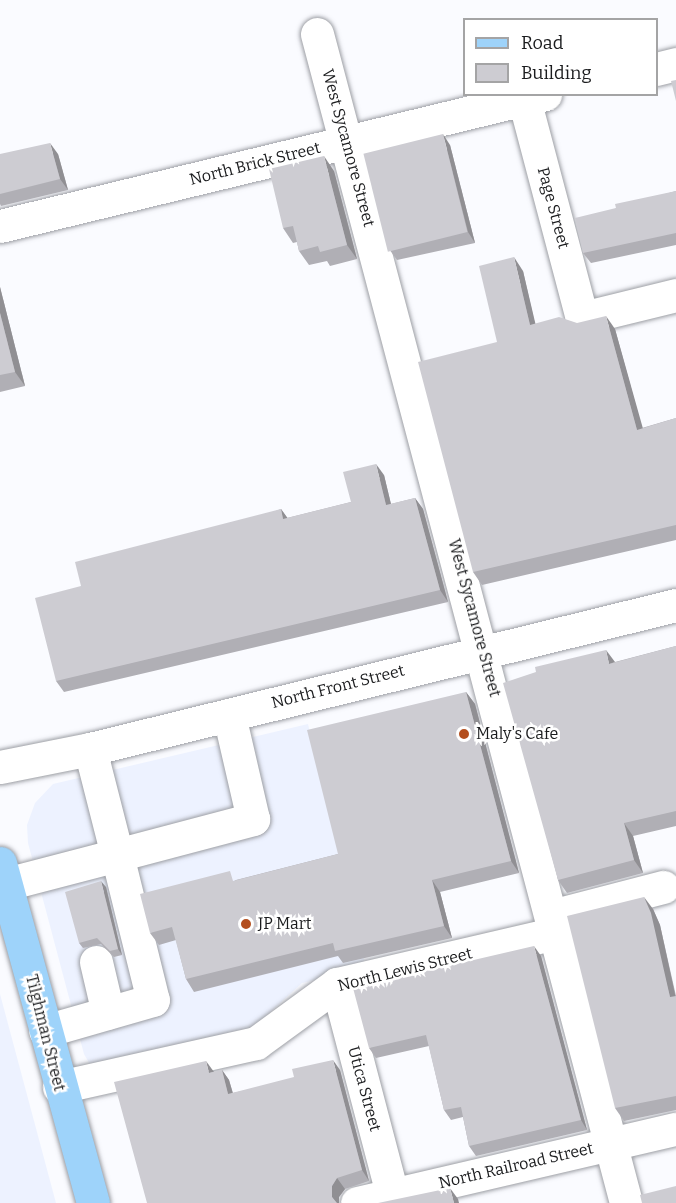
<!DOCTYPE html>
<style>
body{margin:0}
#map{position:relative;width:676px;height:1203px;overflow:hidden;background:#fafbff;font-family:Bitter,serif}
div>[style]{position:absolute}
.built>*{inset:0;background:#edf2ff}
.roads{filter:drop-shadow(0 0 2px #9d9fa5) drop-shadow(0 0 2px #9d9fa5)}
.minor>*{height:33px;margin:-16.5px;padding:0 16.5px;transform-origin:16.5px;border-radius:16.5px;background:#fff}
.major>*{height:33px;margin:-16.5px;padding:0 16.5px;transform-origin:16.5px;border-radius:16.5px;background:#9ed3fa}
.wall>*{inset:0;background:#b0afb5}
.shaded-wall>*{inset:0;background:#908f93}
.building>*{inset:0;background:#cdccd2;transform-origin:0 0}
.dots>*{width:16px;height:16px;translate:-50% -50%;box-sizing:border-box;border:3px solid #fff;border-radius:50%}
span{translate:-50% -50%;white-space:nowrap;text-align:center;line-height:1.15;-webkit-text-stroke:5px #fff;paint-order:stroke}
.street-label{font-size:16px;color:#1b1c1e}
.poi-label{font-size:16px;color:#1b1c1e}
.left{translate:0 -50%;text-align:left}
.legend{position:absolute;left:463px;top:18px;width:195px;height:78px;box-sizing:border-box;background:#fff;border:2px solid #a4a4a5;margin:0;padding:8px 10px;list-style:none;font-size:18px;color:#1b1c1e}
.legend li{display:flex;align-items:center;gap:12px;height:30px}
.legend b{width:30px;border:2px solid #a4a4a5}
</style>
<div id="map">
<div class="built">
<i style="clip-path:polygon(308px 724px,366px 968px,302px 983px,253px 1028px,93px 1070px,84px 1054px,28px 843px,27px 825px,35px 803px,53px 784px)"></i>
<i style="clip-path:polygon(0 994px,56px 1203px,0 1203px)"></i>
</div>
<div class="roads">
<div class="minor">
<i style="left:317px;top:34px;width:1209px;rotate:75.19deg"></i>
<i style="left:656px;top:69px;width:21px;rotate:-14deg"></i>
<i style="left:524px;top:99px;width:227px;rotate:75.2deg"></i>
<i style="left:582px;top:318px;width:97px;rotate:-13.7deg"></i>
<i style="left:0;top:226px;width:561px;rotate:-13.61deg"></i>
<i style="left:90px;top:749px;width:109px;rotate:75.7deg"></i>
<i style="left:117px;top:855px;width:141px;rotate:-14.8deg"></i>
<i style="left:253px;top:819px;width:107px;rotate:-103deg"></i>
<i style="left:0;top:767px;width:92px;rotate:-11.3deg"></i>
<i style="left:90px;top:749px;width:603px;rotate:-13.81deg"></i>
<i style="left:6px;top:884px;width:115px;rotate:-14.6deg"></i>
<i style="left:117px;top:855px;width:149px;rotate:76.1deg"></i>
<i style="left:153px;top:1000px;width:112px;rotate:164deg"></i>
<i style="left:551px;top:916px;width:116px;rotate:-14.5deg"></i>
<i style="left:96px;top:962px;width:52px;rotate:76.8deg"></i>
<i style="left:337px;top:984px;width:217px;rotate:75.3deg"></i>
<i style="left:59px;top:1087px;width:202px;rotate:-12.6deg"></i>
<i style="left:256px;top:1043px;width:100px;rotate:-36.1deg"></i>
<i style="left:337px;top:984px;width:225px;rotate:-13.1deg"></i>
<i style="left:357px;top:1203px;width:327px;rotate:-13.1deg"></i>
</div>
<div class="major">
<i style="left:0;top:863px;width:352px;rotate:74.7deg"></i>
</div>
</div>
<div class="wall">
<i style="clip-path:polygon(450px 145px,475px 243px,397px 260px,389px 249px)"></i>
<i style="clip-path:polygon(0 154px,58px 154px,68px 190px,1px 206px,0 204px)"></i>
<i style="clip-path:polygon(334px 171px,357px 259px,330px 266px,327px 261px,309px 265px,299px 251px,297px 242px,293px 243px,283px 228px)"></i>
<i style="clip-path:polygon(676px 191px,676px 245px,591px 263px,583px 253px,616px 208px)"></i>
<i style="clip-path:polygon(523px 271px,535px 324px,577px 323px,615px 329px,642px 428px,676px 418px,676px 540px,482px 585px,473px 572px)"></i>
<i style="clip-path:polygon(0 287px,25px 386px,0 392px)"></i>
<i style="clip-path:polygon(384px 475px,391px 504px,415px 498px,423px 509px,448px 602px,64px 692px,56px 681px,81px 586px,281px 509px,287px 518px,351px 502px)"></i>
<i style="clip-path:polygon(676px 646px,676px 826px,633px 836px,643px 873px,567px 893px,558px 880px,536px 672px,615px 662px)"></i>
<i style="clip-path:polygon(466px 692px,475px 704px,519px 873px,440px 892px,452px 938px,343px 963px,338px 956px,194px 992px,186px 979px,176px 940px,159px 945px,150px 933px,236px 880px,338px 854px)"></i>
<i style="clip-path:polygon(106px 887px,122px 955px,114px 957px,101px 944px,83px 948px,79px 943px)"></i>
<i style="clip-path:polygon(653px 909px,660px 925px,676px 996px,676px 1110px,624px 1121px,615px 1108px)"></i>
<i style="clip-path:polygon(541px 956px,587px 1130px,476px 1156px,469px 1146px,463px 1117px,451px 1120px,444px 1110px,429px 1046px,376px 1058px,369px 1048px)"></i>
<i style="clip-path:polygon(222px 1070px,229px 1080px,233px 1093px,340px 1070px,369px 1181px,345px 1189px,339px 1197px,339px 1203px,147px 1203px)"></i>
</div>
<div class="shaded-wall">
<i style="clip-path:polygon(443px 134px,450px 145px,475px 243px,468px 232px)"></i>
<i style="clip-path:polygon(50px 143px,58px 154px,68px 190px,60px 179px)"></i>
<i style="clip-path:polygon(324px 156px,334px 171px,357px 259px,347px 245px)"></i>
<i style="clip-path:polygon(514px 257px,523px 271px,539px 339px,530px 325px)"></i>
<i style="clip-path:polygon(0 287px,25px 386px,15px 372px,0 313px)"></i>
<i style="clip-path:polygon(606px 316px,615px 329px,647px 443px,637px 430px)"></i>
<i style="clip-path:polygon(376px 464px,384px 475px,394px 517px,386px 505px)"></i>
<i style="clip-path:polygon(415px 498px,423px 509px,448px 602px,440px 590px)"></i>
<i style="clip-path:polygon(281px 509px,289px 520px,283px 519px)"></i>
<i style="clip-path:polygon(606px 650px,615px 662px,609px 664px)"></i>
<i style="clip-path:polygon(466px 692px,475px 704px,519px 873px,511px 861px)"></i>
<i style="clip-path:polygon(624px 823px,633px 836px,643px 873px,634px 860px)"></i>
<i style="clip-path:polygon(432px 880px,440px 892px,452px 938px,444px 926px)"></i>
<i style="clip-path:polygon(101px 881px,106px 887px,122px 955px,118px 949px)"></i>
<i style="clip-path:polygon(644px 897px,653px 909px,660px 925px,676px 999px,670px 997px)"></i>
<i style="clip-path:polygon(534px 946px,541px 956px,587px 1130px,581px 1120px)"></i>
<i style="clip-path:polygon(333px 1060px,340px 1070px,369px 1181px,362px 1170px)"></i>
<i style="clip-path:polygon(206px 1061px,214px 1072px,209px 1073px)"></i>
<i style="clip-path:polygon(222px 1070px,229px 1080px,236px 1105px,228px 1094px)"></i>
<i style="clip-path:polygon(337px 1178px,345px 1189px,339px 1197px,339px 1203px,336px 1203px,332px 1197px,332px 1186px)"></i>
<i style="clip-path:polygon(450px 1188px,458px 1199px,459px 1203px,454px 1203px)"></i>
</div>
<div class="building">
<i style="clip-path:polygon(676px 80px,676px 101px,671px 81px)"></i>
<i style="left:443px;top:134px;width:101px;height:82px;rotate:76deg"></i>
<i style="clip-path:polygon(50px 143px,60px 179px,0 194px,0 154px)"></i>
<i style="clip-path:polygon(324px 156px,347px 245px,320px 252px,318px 246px,299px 251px,293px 226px,283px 228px,269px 169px)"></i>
<i style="clip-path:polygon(676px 191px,676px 233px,583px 253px,575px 218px,616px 208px,615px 204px)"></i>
<i style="clip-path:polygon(514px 257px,530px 325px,559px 317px,577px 323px,606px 316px,637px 430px,676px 418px,676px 525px,473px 572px,418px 362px,497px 342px,479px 266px)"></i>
<i style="clip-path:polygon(0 313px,15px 372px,0 375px)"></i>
<i style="clip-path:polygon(376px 464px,386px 505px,415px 498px,440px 590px,56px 681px,35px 598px,81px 586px,75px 562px,281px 509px,283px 519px,351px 502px,343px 472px)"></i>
<i style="clip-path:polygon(676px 646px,676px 811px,624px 823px,634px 860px,558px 880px,503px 683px,536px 672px,535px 667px,606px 650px,609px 664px)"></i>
<i style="clip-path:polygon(466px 692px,511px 861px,432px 880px,444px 926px,335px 951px,333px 943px,186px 979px,172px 927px,150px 933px,140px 894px,230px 871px,233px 881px,338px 854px,307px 730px)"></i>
<i style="clip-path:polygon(101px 881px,118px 949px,110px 951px,97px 938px,79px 943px,65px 892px)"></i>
<i style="clip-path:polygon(644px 897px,651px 913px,670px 997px,676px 996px,676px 1096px,615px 1108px,567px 916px)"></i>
<i style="clip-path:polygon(534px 946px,581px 1120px,469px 1146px,461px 1107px,444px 1110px,426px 1035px,369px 1048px,353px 988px)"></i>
<i style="clip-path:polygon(333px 1060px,362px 1170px,337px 1178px,332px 1186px,332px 1197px,337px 1203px,147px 1203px,114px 1082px,206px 1061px,209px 1073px,222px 1070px,228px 1094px,294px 1077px,292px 1069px)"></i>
<i style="clip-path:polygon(676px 1186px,676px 1203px,642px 1203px,640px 1195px)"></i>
<i style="clip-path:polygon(450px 1188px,454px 1203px,378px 1203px)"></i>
</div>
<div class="dots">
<i style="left:464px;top:734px;background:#b34e1e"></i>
<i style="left:246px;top:924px;background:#b34e1e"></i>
</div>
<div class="street-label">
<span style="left:348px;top:148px;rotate:75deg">West Sycamore Street</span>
<span style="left:255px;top:164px;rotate:-14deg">North Brick Street</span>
<span style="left:553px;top:208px;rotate:75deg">Page Street</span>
<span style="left:474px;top:618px;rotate:75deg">West Sycamore Street</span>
<span style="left:338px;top:687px;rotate:-14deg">North Front Street</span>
<span style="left:405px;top:970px;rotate:-14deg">North Lewis Street</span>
<span style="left:45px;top:1033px;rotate:76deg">Tilghman Street</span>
<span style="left:364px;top:1089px;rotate:75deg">Utica Street</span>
<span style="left:516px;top:1166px;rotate:-13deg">North Railroad Street</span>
</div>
<div class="poi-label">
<span class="left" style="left:476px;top:734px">Maly's Cafe</span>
<span class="left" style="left:258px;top:924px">JP Mart</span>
</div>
<ul class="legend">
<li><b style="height:8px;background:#9ed3fa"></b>Road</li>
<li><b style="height:16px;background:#cdccd2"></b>Building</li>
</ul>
</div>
